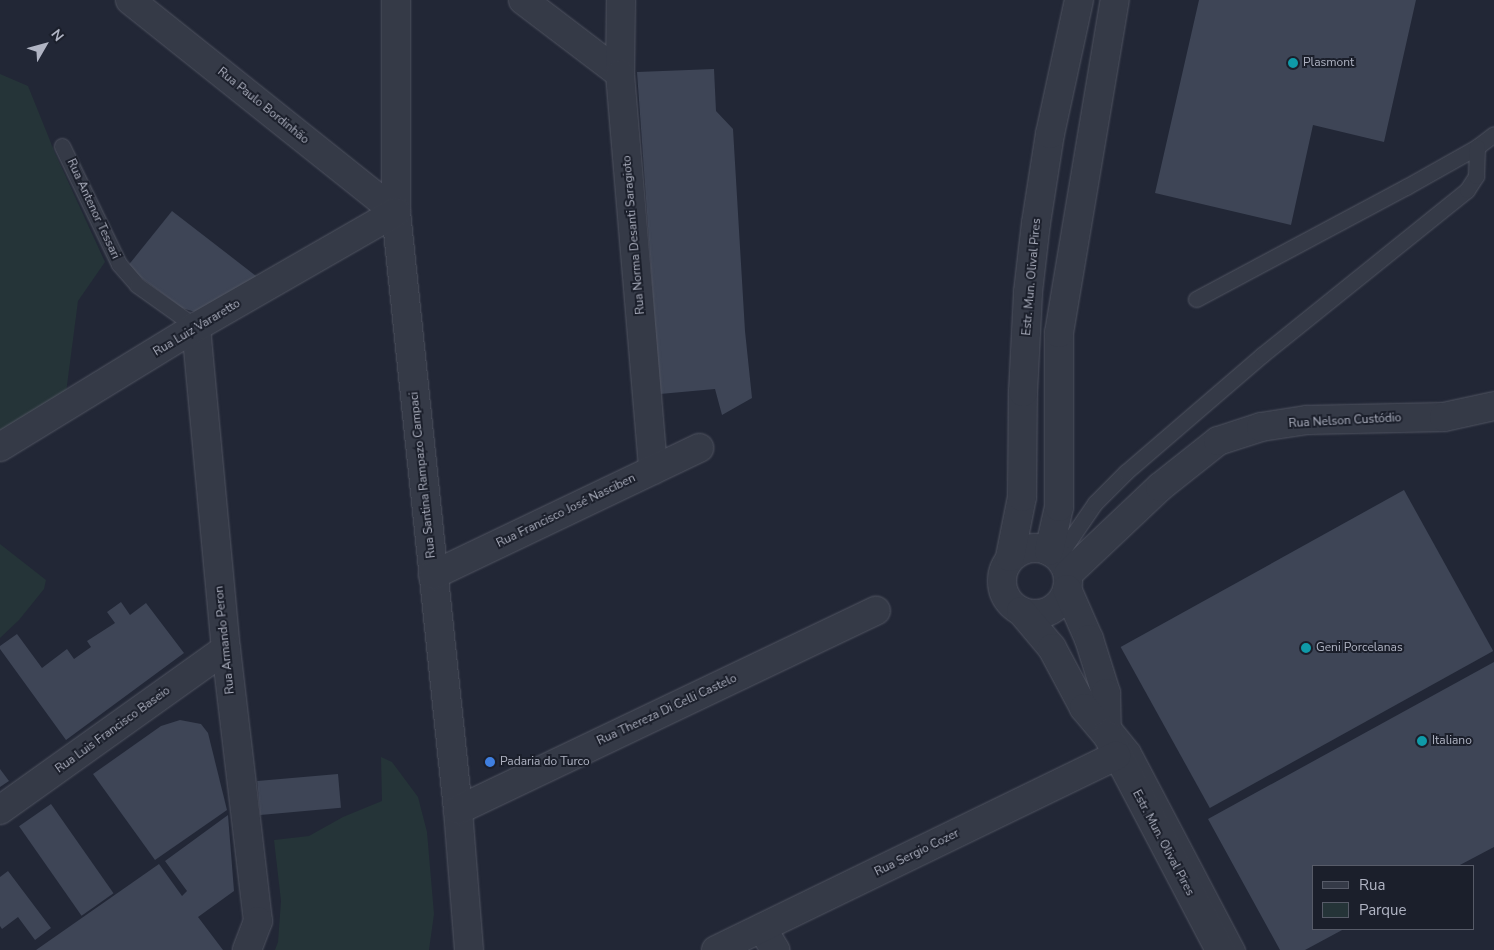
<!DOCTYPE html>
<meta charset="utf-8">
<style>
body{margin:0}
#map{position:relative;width:1494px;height:950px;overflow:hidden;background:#222736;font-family:"Nunito Sans",sans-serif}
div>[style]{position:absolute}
.green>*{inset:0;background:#253438}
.building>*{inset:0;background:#3e4556;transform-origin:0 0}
.roads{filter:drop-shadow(0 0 1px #505461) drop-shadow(0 0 1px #505461)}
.service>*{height:15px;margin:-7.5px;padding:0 7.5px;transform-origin:7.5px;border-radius:7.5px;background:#353a47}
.minor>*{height:28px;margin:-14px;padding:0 14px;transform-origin:14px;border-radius:14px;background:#353a47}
.minor>.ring{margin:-14px;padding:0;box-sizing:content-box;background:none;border:28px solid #353a47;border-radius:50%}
.dots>*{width:14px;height:14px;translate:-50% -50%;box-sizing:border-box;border:2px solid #1b1f2b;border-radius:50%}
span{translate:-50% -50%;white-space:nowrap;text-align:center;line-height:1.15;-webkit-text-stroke:4px #1b1f2b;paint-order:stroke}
.poi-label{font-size:12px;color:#b0b4c3}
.left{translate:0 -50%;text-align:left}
.street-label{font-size:12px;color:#b0b4c3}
.legend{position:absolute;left:1312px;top:865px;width:162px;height:65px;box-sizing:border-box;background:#1b1f2b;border:1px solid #575b68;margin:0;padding:6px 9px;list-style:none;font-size:15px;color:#b0b4c3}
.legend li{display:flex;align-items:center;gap:10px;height:25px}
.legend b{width:25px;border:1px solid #575b68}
.north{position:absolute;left:20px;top:20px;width:50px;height:50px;-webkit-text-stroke:4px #1b1f2b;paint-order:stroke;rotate:52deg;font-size:14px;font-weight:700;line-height:20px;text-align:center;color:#b0b4c3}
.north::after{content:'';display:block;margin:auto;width:18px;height:22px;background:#b0b4c3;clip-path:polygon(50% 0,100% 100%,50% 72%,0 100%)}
</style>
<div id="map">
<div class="green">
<i style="clip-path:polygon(0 74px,28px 86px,55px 153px,105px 262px,78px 301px,66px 393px,0 435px)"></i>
<i style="clip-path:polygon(0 544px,46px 580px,44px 589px,19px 620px,0 638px)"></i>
<i style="clip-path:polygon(381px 757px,392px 762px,418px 797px,427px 832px,434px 914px,429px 950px,275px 950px,278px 942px,281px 901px,274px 840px,309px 836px,343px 817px,382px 801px)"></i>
</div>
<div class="building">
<i style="clip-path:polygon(1199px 0,1416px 0,1384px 142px,1313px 125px,1291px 225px,1155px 193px)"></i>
<i style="clip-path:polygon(714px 69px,716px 111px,733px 129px,745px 331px,752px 398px,722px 415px,715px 389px,660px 394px,637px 72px)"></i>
<i style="clip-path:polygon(172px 211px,260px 279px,195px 312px,182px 308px,127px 267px)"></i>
<i style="left:1404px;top:490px;width:184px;height:324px;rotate:61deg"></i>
<i style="clip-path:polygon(121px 602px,130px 615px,146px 603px,184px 653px,66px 740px,0 649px,0 646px,17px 634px,42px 668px,67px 649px,74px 659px,91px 647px,87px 641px,115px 623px,107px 612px)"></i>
<i style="clip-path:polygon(1494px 662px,1494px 847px,1458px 866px,1313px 866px,1313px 929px,1344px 929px,1305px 950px,1280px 950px,1208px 819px)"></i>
<i style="clip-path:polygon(180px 720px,201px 724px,208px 733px,227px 810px,155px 860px,93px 774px,161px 726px)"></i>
<i style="clip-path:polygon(0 769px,9px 781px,0 787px)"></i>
<i style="left:338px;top:774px;width:34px;height:81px;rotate:85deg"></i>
<i style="left:51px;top:804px;width:109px;height:39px;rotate:55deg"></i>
<i style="clip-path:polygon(228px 815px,234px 891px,198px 917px,223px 950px,36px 950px,159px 864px,182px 896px,187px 891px,165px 861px)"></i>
<i style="clip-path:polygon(8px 871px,51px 928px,35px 940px,18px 917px,2px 929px,0 926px,0 877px)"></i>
</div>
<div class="roads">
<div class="service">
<i style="left:62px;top:146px;width:131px;rotate:64.2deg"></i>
<i style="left:119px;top:264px;width:28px;rotate:49deg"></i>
<i style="left:137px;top:285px;width:72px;rotate:35.4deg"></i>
<i style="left:1196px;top:299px;width:238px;rotate:-28.1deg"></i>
<i style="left:1406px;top:187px;width:81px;rotate:-29.4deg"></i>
<i style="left:1477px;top:147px;width:21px;rotate:-37deg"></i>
<i style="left:1058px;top:557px;width:65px;rotate:-55.6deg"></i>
<i style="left:1095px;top:503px;width:44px;rotate:-45deg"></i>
<i style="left:1126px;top:472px;width:179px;rotate:-40.7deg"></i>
<i style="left:1262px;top:355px;width:263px;rotate:-38.8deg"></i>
<i style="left:1467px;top:190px;width:17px;rotate:-57deg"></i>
<i style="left:1476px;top:176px;width:29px;rotate:-88deg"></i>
<i style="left:1115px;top:729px;width:27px;rotate:51deg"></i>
<i style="left:1132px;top:750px;width:226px;rotate:62.3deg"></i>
</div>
<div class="minor">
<i style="left:130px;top:0;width:340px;rotate:38.6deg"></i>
<i style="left:396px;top:0;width:212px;rotate:90deg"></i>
<i style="left:396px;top:212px;width:601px;rotate:84.08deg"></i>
<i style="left:458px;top:810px;width:140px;rotate:85.5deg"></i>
<i style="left:523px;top:0;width:122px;rotate:37.3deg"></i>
<i style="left:621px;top:0;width:74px;rotate:90.8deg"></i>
<i style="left:620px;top:74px;width:397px;rotate:85.2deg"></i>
<i style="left:196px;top:327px;width:323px;rotate:84.7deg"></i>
<i style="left:226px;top:649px;width:274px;rotate:83.3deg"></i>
<i style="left:258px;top:921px;width:31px;rotate:111deg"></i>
<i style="left:0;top:447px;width:230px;rotate:-31.5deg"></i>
<i style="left:196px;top:327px;width:231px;rotate:-29.9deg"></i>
<i class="ring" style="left:1002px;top:548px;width:38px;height:38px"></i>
<i style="left:1049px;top:551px;width:45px;rotate:-77.2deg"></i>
<i style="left:1059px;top:507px;width:174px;rotate:-90deg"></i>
<i style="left:1059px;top:333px;width:338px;rotate:-80.5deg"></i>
<i style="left:1010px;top:557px;width:61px;rotate:-78.7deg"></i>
<i style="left:1022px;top:497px;width:105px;rotate:-89.5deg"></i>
<i style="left:1023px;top:392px;width:100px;rotate:-87.1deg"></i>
<i style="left:1028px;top:292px;width:69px;rotate:-83.4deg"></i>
<i style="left:1036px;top:223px;width:90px;rotate:-81.1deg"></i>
<i style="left:1050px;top:134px;width:137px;rotate:-77.8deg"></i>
<i style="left:1068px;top:574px;width:127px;rotate:-43.4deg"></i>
<i style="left:1160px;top:487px;width:74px;rotate:-38.4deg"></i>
<i style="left:1218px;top:441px;width:45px;rotate:-18deg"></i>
<i style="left:1261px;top:427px;width:47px;rotate:-8.7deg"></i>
<i style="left:1307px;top:420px;width:137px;rotate:-1.3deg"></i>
<i style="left:1444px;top:417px;width:51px;rotate:-12.4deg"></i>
<i style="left:433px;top:575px;width:295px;rotate:-25.5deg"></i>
<i style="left:1067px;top:589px;width:55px;rotate:66.3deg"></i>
<i style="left:1089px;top:639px;width:57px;rotate:72.5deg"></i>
<i style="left:1106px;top:693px;width:42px;rotate:88.6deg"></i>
<i style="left:1021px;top:611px;width:48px;rotate:50deg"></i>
<i style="left:1052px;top:648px;width:68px;rotate:61.9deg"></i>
<i style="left:1084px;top:708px;width:35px;rotate:50deg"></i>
<i style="left:1107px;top:735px;width:243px;rotate:62.3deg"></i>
<i style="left:0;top:810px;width:277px;rotate:-35.5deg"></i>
<i style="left:458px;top:810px;width:463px;rotate:-25.5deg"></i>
<i style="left:762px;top:928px;width:26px;rotate:59deg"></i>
<i style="left:716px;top:950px;width:445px;rotate:-25.9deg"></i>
</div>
</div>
<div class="dots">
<i style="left:1293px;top:63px;background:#0f9aa8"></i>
<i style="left:1306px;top:648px;background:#0f9aa8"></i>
<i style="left:1422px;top:741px;background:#0f9aa8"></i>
<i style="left:490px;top:762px;background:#3f7fe0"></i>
</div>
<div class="poi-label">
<span class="left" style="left:1303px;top:63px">Plasmont</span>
<span class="left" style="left:1316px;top:648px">Geni Porcelanas</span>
<span class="left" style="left:1432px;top:741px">Italiano</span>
<span class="left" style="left:500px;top:762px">Padaria do Turco</span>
</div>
<div class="street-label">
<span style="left:263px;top:106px;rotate:39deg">Rua Paulo Bordinhão</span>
<span style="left:93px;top:209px;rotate:65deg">Rua Antenor Tessari</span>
<span style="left:634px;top:235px;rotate:-95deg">Rua Norma Desanti Saragioto</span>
<span style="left:1032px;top:277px;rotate:-85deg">Estr. Mun. Olival Pires</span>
<span style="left:197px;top:328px;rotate:-31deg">Rua Luiz Vararetto</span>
<span style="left:1345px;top:421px;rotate:-3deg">Rua Nelson Custódio</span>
<span style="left:423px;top:475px;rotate:-96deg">Rua Santina Rampazo Campaci</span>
<span style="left:566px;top:511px;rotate:-26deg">Rua Francisco José Nasciben</span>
<span style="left:225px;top:640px;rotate:-96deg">Rua Armando Peron</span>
<span style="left:667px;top:710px;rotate:-25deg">Rua Thereza Di Celli Castelo</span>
<span style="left:113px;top:730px;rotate:-36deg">Rua Luis Francisco Baseio</span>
<span style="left:1163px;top:843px;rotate:62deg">Estr. Mun. Olival Pires</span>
<span style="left:917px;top:853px;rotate:-26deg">Rua Sergio Cozer</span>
</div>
<ul class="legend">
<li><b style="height:6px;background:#353a47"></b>Rua</li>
<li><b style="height:14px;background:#253438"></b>Parque</li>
</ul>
<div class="north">N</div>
</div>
